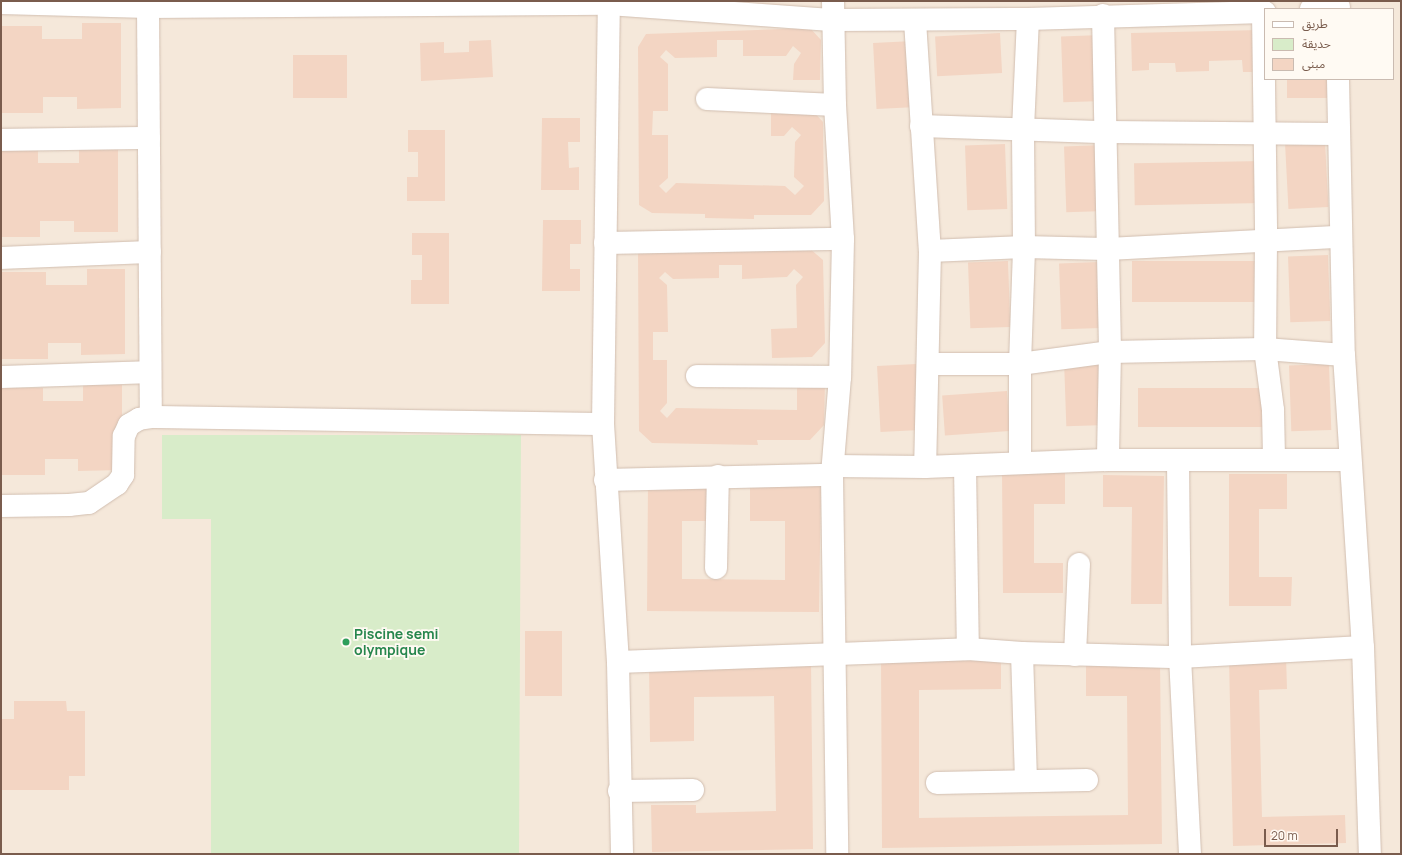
<!DOCTYPE html>
<meta charset="utf-8">
<style>
body{margin:0}
#map{position:relative;width:1402px;height:855px;overflow:hidden;background:#fdf6ec;font-family:Manrope,"Noto Sans Arabic",sans-serif}
div>[style]{position:absolute}
.residential>*{inset:0;background:#f5e8da}
.green>*{inset:0;background:#d8ecc9}
.building>*{inset:0;background:#f3d5c3;transform-origin:0 0}
.roads{filter:drop-shadow(0 0 1px #d1beb0) drop-shadow(0 0 1px #d1beb0)}
.minor>*{height:22px;margin:-11px;padding:0 11px;transform-origin:11px;border-radius:11px;background:#fff}
.dots>*{width:11px;height:11px;translate:-50% -50%;box-sizing:border-box;border:2px solid #fffaf3;border-radius:50%}
span{translate:-50% -50%;white-space:nowrap;text-align:center;line-height:1.15;-webkit-text-stroke:3.5px #fffaf3;paint-order:stroke}
.leisure-label{font-size:14px;color:#27864d;font-weight:700}
.left{translate:0 -50%;text-align:left}
.frame{position:absolute;inset:0;border:2px solid #7a5c4d;pointer-events:none}
.legend{position:absolute;left:1264px;top:8px;width:130px;height:72px;box-sizing:border-box;background:#fffaf3;border:1px solid #cabbb1;margin:0;padding:5px 7px;list-style:none;font-size:12px;color:#7a5c4d}
.legend li{display:flex;align-items:center;gap:8px;height:20px}
.legend b{width:20px;border:1px solid #cabbb1}
.scale{position:absolute;left:1264px;top:829px;width:74px;height:18px;box-sizing:border-box;border:2px solid #7a5c4d;border-top:0;padding-left:5px;font-size:12px;line-height:14px;white-space:nowrap;color:#7a5c4d;-webkit-text-stroke:3px #fffaf3;paint-order:stroke}
</style>
<div id="map">
<div class="residential">
<i style="clip-path:polygon(evenodd,1px 1px,1401px 1px,1401px 854px,1px 854px,1px 1px,1265px 9px,1393px 9px,1393px 79px,1265px 79px,1265px 9px)"></i>
</div>
<div class="green">
<i style="clip-path:polygon(162px 435px,521px 435px,519px 854px,211px 854px,211px 519px,162px 519px)"></i>
</div>
<div class="building">
<i style="clip-path:polygon(82px 23px,121px 23px,121px 108px,77px 109px,77px 97px,43px 97px,43px 113px,1px 113px,1px 26px,42px 26px,42px 39px,82px 39px)"></i>
<i style="clip-path:polygon(810px 28px,821px 40px,820px 80px,793px 80px,794px 64px,801px 53px,793px 46px,786px 56px,743px 56px,743px 40px,717px 40px,717px 57px,675px 58px,666px 50px,660px 57px,668px 64px,668px 111px,653px 111px,652px 135px,668px 135px,668px 178px,659px 186px,666px 193px,676px 183px,785px 186px,795px 195px,804px 186px,794px 177px,795px 142px,801px 135px,792px 127px,784px 136px,771px 136px,771px 108px,810px 108px,823px 122px,824px 201px,811px 215px,754px 215px,754px 219px,705px 218px,705px 214px,652px 213px,639px 205px,638px 47px,646px 34px)"></i>
<i style="clip-path:polygon(1260px 30px,1260px 72px,1243px 72px,1242px 60px,1209px 61px,1209px 71px,1176px 72px,1175px 63px,1149px 63px,1149px 70px,1132px 71px,1131px 33px)"></i>
<i style="left:1000px;top:33px;width:40px;height:65px;rotate:87deg"></i>
<i style="left:1101px;top:35px;width:66px;height:40px;rotate:88deg"></i>
<i style="clip-path:polygon(491px 40px,493px 77px,421px 81px,420px 43px,444px 42px,444px 53px,469px 52px,469px 41px)"></i>
<i style="left:913px;top:41px;width:66px;height:40px;rotate:87deg"></i>
<i style="left:293px;top:55px;width:54px;height:43px"></i>
<i style="left:1287px;top:79px;width:40px;height:19px"></i>
<i style="clip-path:polygon(542px 118px,580px 118px,580px 142px,568px 142px,569px 168px,579px 167px,579px 190px,541px 190px)"></i>
<i style="clip-path:polygon(408px 130px,445px 130px,445px 201px,407px 201px,407px 177px,418px 177px,418px 152px,408px 152px)"></i>
<i style="left:1325px;top:142px;width:65px;height:40px;rotate:87deg"></i>
<i style="left:1005px;top:144px;width:65px;height:40px;rotate:88deg"></i>
<i style="left:1104px;top:145px;width:66px;height:40px;rotate:88deg"></i>
<i style="clip-path:polygon(79px 147px,118px 147px,118px 232px,74px 232px,74px 221px,40px 221px,40px 237px,1px 237px,1px 150px,38px 150px,38px 163px,79px 163px)"></i>
<i style="left:1264px;top:161px;width:42px;height:130px;rotate:89deg"></i>
<i style="clip-path:polygon(543px 220px,581px 220px,581px 244px,570px 244px,570px 269px,580px 269px,580px 291px,542px 291px)"></i>
<i style="clip-path:polygon(412px 233px,449px 233px,449px 304px,411px 304px,411px 280px,422px 280px,422px 255px,412px 255px)"></i>
<i style="clip-path:polygon(809px 248px,823px 260px,825px 343px,812px 357px,772px 358px,771px 329px,797px 328px,796px 285px,803px 277px,794px 269px,787px 277px,742px 279px,742px 265px,719px 265px,719px 278px,673px 279px,665px 272px,659px 278px,667px 285px,668px 332px,653px 332px,653px 360px,667px 360px,667px 403px,660px 411px,667px 418px,676px 408px,797px 410px,797px 382px,825px 382px,824px 425px,810px 440px,757px 440px,758px 445px,652px 443px,639px 431px,638px 250px)"></i>
<i style="left:1328px;top:255px;width:66px;height:40px;rotate:88deg"></i>
<i style="left:1008px;top:261px;width:66px;height:40px;rotate:88deg"></i>
<i style="left:1263px;top:261px;width:41px;height:131px;rotate:90deg"></i>
<i style="left:1099px;top:262px;width:66px;height:40px;rotate:88deg"></i>
<i style="clip-path:polygon(87px 269px,125px 269px,125px 354px,81px 355px,81px 343px,48px 343px,48px 359px,1px 359px,1px 272px,46px 272px,46px 285px,87px 285px)"></i>
<i style="left:1104px;top:359px;width:66px;height:40px;rotate:88deg"></i>
<i style="left:916px;top:364px;width:66px;height:39px;rotate:87deg"></i>
<i style="left:1329px;top:364px;width:66px;height:40px;rotate:88deg"></i>
<i style="clip-path:polygon(83px 385px,122px 385px,122px 470px,78px 471px,78px 459px,45px 459px,45px 475px,1px 475px,1px 388px,43px 388px,43px 401px,83px 401px)"></i>
<i style="left:1269px;top:388px;width:39px;height:131px;rotate:90deg"></i>
<i style="left:1007px;top:391px;width:40px;height:65px;rotate:86deg"></i>
<i style="clip-path:polygon(1002px 473px,1065px 473px,1065px 504px,1034px 504px,1034px 563px,1063px 563px,1063px 593px,1003px 593px)"></i>
<i style="clip-path:polygon(1229px 474px,1287px 474px,1287px 509px,1259px 509px,1259px 577px,1292px 577px,1291px 606px,1229px 606px)"></i>
<i style="clip-path:polygon(1103px 475px,1164px 476px,1162px 604px,1131px 604px,1132px 507px,1103px 507px)"></i>
<i style="clip-path:polygon(750px 479px,821px 479px,819px 612px,647px 611px,648px 483px,712px 483px,712px 521px,682px 521px,682px 579px,785px 580px,785px 521px,750px 521px)"></i>
<i style="left:525px;top:631px;width:37px;height:65px"></i>
<i style="clip-path:polygon(1001px 656px,1001px 689px,919px 690px,919px 818px,1128px 815px,1127px 696px,1086px 696px,1086px 661px,1160px 660px,1162px 844px,882px 848px,881px 658px)"></i>
<i style="clip-path:polygon(1286px 656px,1287px 689px,1259px 690px,1262px 817px,1345px 815px,1346px 843px,1233px 846px,1229px 658px)"></i>
<i style="clip-path:polygon(811px 661px,813px 849px,652px 852px,651px 805px,696px 805px,696px 813px,776px 811px,774px 696px,694px 697px,694px 741px,650px 742px,649px 664px)"></i>
<i style="clip-path:polygon(14px 701px,66px 701px,67px 711px,85px 711px,85px 776px,69px 776px,69px 790px,1px 790px,1px 719px,14px 719px)"></i>
</div>
<div class="roads">
<div class="minor">
<i style="left:833px;top:1px;width:104px;rotate:88.9deg"></i>
<i style="left:835px;top:105px;width:134px;rotate:86.6deg"></i>
<i style="left:843px;top:239px;width:138px;rotate:91.2deg"></i>
<i style="left:840px;top:377px;width:98px;rotate:94.7deg"></i>
<i style="left:832px;top:475px;width:379px;rotate:89.2deg"></i>
<i style="left:1px;top:3px;width:147px;rotate:1.6deg"></i>
<i style="left:148px;top:7px;width:461px;rotate:-0.4deg"></i>
<i style="left:609px;top:4px;width:226px;rotate:4.1deg"></i>
<i style="left:834px;top:20px;width:194px;rotate:-0.3deg"></i>
<i style="left:1028px;top:19px;width:237px;rotate:-1.7deg"></i>
<i style="left:148px;top:7px;width:410px;rotate:89.6deg"></i>
<i style="left:1311px;top:9px;width:28px;rotate:-4deg"></i>
<i style="left:1263px;top:12px;width:229px;rotate:89.2deg"></i>
<i style="left:1266px;top:241px;width:108px;rotate:90.5deg"></i>
<i style="left:1265px;top:349px;width:62px;rotate:82.5deg"></i>
<i style="left:1273px;top:410px;width:48px;rotate:88.8deg"></i>
<i style="left:1103px;top:15px;width:337px;rotate:88.8deg"></i>
<i style="left:1110px;top:352px;width:108px;rotate:91.1deg"></i>
<i style="left:915px;top:21px;width:230px;rotate:86.3deg"></i>
<i style="left:930px;top:251px;width:216px;rotate:91.3deg"></i>
<i style="left:1338px;top:79px;width:276px;rotate:88.8deg"></i>
<i style="left:1344px;top:355px;width:293px;rotate:86.3deg"></i>
<i style="left:1363px;top:647px;width:207px;rotate:88.1deg"></i>
<i style="left:707px;top:99px;width:128px;rotate:2.7deg"></i>
<i style="left:921px;top:126px;width:185px;rotate:1.9deg"></i>
<i style="left:1106px;top:132px;width:232px;rotate:0.5deg"></i>
<i style="left:1px;top:140px;width:148px;rotate:-0.8deg"></i>
<i style="left:605px;top:243px;width:238px;rotate:-1deg"></i>
<i style="left:930px;top:251px;width:94px;rotate:-2.4deg"></i>
<i style="left:1024px;top:247px;width:84px;rotate:1.4deg"></i>
<i style="left:1108px;top:249px;width:232px;rotate:-3deg"></i>
<i style="left:1px;top:258px;width:149px;rotate:-2.3deg"></i>
<i style="left:928px;top:364px;width:92px"></i>
<i style="left:1020px;top:364px;width:91px;rotate:-7.6deg"></i>
<i style="left:1110px;top:352px;width:155px;rotate:-1.1deg"></i>
<i style="left:1265px;top:349px;width:79px;rotate:4.3deg"></i>
<i style="left:697px;top:376px;width:143px;rotate:0.4deg"></i>
<i style="left:1px;top:377px;width:149px;rotate:-1.9deg"></i>
<i style="left:603px;top:424px;width:420px;rotate:-89.2deg"></i>
<i style="left:1178px;top:461px;width:196px;rotate:89.4deg"></i>
<i style="left:1180px;top:657px;width:197px;rotate:87.1deg"></i>
<i style="left:1020px;top:462px;width:98px;rotate:-90deg"></i>
<i style="left:1020px;top:364px;width:117px;rotate:-88deg"></i>
<i style="left:1024px;top:247px;width:118px;rotate:-90.5deg"></i>
<i style="left:1023px;top:129px;width:110px;rotate:-87.4deg"></i>
<i style="left:834px;top:466px;width:91px;rotate:0.6deg"></i>
<i style="left:925px;top:467px;width:183px;rotate:-2.2deg"></i>
<i style="left:1108px;top:460px;width:241px"></i>
<i style="left:965px;top:466px;width:183px;rotate:89.1deg"></i>
<i style="left:605px;top:480px;width:227px;rotate:-1.3deg"></i>
<i style="left:1px;top:506px;width:68px;rotate:-0.8deg"></i>
<i style="left:69px;top:505px;width:20px;rotate:-6deg"></i>
<i style="left:89px;top:503px;width:34px;rotate:-34deg"></i>
<i style="left:117px;top:484px;width:11px;rotate:-56deg"></i>
<i style="left:123px;top:475px;width:39px;rotate:-89deg"></i>
<i style="left:124px;top:436px;width:12px;rotate:-66deg"></i>
<i style="left:129px;top:425px;width:12px;rotate:-31deg"></i>
<i style="left:139px;top:419px;width:12px;rotate:-9deg"></i>
<i style="left:151px;top:417px;width:452px;rotate:0.9deg"></i>
<i style="left:603px;top:424px;width:238px;rotate:86.4deg"></i>
<i style="left:618px;top:662px;width:192px;rotate:88.8deg"></i>
<i style="left:716px;top:568px;width:92px;rotate:-88.8deg"></i>
<i style="left:1022px;top:653px;width:126px;rotate:88.2deg"></i>
<i style="left:1075px;top:655px;width:91px;rotate:-87.5deg"></i>
<i style="left:618px;top:662px;width:350px;rotate:-2.1deg"></i>
<i style="left:968px;top:649px;width:54px;rotate:4.2deg"></i>
<i style="left:1022px;top:653px;width:158px;rotate:1.5deg"></i>
<i style="left:1180px;top:657px;width:183px;rotate:-3.1deg"></i>
<i style="left:937px;top:783px;width:150px;rotate:-1.1deg"></i>
<i style="left:619px;top:791px;width:74px;rotate:-0.8deg"></i>
</div>
</div>
<div class="dots">
<i style="left:346px;top:642px;background:#2e9e5b"></i>
</div>
<div class="leisure-label">
<span class="left" style="left:354px;top:642px">Piscine semi<br>olympique</span>
</div>
<div class="frame"></div>
<ul class="legend">
<li><b style="height:5px;background:#fff"></b>طريق</li>
<li><b style="height:11px;background:#d8ecc9"></b>حديقة</li>
<li><b style="height:11px;background:#f3d5c3"></b>مبنى</li>
</ul>
<div class="scale">20 m</div>
</div>
